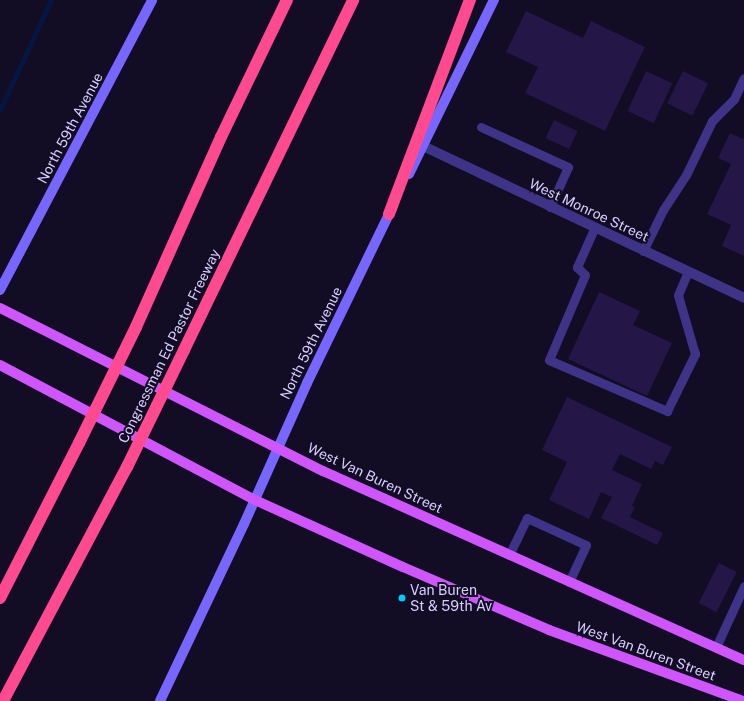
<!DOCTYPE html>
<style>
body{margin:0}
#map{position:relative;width:744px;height:701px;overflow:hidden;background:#120c24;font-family:"Public Sans",sans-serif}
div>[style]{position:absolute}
.stream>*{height:4.5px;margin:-2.25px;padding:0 2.25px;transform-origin:2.25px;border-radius:2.25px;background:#051643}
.building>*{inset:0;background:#241646;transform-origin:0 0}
.lane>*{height:9px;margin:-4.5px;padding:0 4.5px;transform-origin:4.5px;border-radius:4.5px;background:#3e3387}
.street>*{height:10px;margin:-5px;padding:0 5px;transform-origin:5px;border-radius:5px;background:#3e3387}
.secondary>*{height:10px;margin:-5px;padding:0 5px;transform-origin:5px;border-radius:5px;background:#76f}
.primary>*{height:10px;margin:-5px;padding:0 5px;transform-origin:5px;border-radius:5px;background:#cf56ff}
.highway>*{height:12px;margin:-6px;padding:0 6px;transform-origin:6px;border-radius:6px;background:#ff4a90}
.highway-bridge>*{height:12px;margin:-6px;padding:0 6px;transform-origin:6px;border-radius:6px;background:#ff4a90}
.dots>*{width:11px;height:11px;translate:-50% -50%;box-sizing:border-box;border:2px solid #120c24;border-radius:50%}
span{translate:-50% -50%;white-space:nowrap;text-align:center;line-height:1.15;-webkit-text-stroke:4px #120c24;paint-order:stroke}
.street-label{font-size:14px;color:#d8cfff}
.poi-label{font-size:14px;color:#d8cfff}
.left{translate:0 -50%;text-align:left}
</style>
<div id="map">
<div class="stream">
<i style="left:0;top:110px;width:121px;rotate:-65.1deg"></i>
</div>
<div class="building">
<i style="clip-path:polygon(526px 11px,583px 38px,591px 21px,645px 47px,605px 131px,525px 93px,538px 67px,506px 52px)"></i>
<i style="left:646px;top:71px;width:29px;height:44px;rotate:25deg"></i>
<i style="left:683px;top:71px;width:28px;height:36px;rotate:26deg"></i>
<i style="left:554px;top:120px;width:26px;height:20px;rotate:25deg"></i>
<i style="clip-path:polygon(730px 133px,743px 139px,744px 136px,744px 256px,722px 246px,731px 225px,707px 214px,731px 164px,718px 158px)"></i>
<i style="clip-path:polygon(599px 292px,640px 311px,633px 325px,672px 343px,647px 396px,568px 359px)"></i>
<i style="clip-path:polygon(567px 397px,672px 447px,663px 465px,655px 461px,651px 469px,620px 454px,612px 470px,642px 484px,632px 506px,635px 507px,630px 517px,663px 533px,657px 545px,601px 518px,612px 497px,601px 492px,589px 519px,549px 500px,567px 462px,542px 450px)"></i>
<i style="left:719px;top:563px;width:20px;height:45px;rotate:27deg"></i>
</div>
<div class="lane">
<i style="left:481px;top:127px;width:96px;rotate:24.7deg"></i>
<i style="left:568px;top:167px;width:44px;rotate:114.2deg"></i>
<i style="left:594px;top:229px;width:42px;rotate:114.1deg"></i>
<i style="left:577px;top:267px;width:11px;rotate:45deg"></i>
<i style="left:585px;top:275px;width:92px;rotate:113deg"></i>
<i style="left:549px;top:360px;width:129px;rotate:23.4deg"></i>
<i style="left:667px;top:411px;width:64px;rotate:-63.8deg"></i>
<i style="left:695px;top:354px;width:61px;rotate:-106.1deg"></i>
<i style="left:678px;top:295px;width:25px;rotate:-67deg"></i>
<i style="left:643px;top:251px;width:46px;rotate:-64deg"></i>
<i style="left:663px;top:210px;width:42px;rotate:-56.7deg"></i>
<i style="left:686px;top:175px;width:60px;rotate:-64.3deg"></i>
<i style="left:712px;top:121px;width:31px;rotate:-45deg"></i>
<i style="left:734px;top:99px;width:23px;rotate:-65deg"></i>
<i style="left:509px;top:555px;width:41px;rotate:-64.1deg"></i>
<i style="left:527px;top:518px;width:65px;rotate:24.6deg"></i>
<i style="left:586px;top:545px;width:41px;rotate:114.7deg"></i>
<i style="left:716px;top:647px;width:67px;rotate:-65.3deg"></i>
</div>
<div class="street">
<i style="left:423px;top:146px;width:355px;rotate:25.3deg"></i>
</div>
<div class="secondary">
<i style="left:409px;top:174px;width:194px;rotate:-64deg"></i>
<i style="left:0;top:290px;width:327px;rotate:-62.3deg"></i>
<i style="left:160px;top:701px;width:196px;rotate:-64.6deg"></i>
<i style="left:244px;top:524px;width:154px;rotate:-65.9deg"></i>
<i style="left:307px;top:383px;width:195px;rotate:-64.1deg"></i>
</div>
<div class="primary">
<i style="left:0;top:308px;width:362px;rotate:26.8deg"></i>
<i style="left:323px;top:471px;width:461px;rotate:24.2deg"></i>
<i style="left:0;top:365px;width:289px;rotate:27.9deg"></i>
<i style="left:255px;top:500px;width:162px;rotate:24.4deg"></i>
<i style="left:403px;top:567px;width:159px;rotate:23.3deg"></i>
<i style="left:549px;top:630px;width:207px;rotate:20.1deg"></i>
</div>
<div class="highway">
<i style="left:389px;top:214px;width:229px;rotate:-69.3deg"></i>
<i style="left:136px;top:327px;width:208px;rotate:-65.9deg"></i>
<i style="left:221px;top:137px;width:152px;rotate:-64.3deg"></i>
<i style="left:184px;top:350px;width:389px;rotate:-64.2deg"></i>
<i style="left:0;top:598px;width:174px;rotate:-63deg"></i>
<i style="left:3px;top:701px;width:265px;rotate:-62.1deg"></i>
</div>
<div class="highway-bridge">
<i style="left:79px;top:443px;width:129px;rotate:-63.8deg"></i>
<i style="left:127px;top:467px;width:130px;rotate:-64deg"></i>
</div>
<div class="dots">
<i style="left:402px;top:598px;background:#00cafa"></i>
</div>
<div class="street-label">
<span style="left:70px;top:128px;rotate:-62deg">North 59th Avenue</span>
<span style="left:589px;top:210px;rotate:25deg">West Monroe Street</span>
<span style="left:311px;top:343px;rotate:-64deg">North 59th Avenue</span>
<span style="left:169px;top:346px;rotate:-64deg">Congressman Ed Pastor Freeway</span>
<span style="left:375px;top:478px;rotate:25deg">West Van Buren Street</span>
<span style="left:646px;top:651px;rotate:20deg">West Van Buren Street</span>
</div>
<div class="poi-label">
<span class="left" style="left:410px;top:598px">Van Buren<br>St &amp; 59th Av</span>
</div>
</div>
